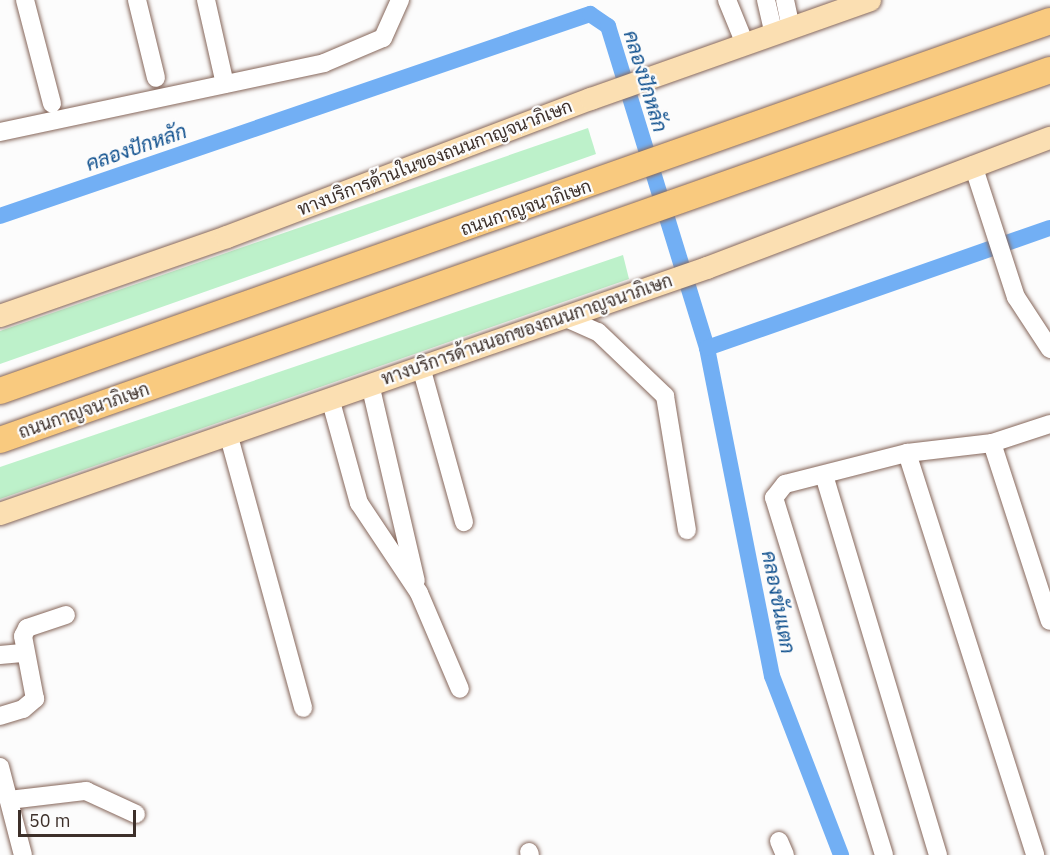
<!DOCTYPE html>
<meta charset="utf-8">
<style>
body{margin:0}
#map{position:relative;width:1050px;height:855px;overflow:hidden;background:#fcfcfc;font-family:"IBM Plex Sans",Sarabun,sans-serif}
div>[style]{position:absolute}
.green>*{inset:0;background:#bdf1ca}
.canal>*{height:16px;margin:-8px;padding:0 8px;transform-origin:8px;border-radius:8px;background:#72aff4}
.roads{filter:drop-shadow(0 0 2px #86675b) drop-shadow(0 0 2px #86675b)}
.minor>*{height:18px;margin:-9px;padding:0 9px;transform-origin:9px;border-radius:9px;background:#fff}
.major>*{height:22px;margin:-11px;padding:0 11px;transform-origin:11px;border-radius:11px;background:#fbdfb2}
.highway>*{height:26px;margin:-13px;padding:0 13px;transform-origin:13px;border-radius:13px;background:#f9ca7f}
span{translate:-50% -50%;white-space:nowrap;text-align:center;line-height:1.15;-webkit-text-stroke:4.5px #fcfcfc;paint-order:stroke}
.street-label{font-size:18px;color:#3d302a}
.water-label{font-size:20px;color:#0e4f8d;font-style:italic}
.scale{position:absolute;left:18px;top:810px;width:118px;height:27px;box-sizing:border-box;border:3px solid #3d302a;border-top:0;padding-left:8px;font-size:18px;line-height:21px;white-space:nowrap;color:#3d302a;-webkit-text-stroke:4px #fcfcfc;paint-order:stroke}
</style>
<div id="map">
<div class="green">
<i style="clip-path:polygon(588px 128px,596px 154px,0 364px,0 331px)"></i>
<i style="clip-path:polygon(623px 255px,629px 279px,0 499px,0 467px)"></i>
</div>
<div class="canal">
<i style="left:0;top:216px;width:624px;rotate:-18.9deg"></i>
<i style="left:590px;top:14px;width:22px;rotate:34deg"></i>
<i style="left:608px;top:26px;width:337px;rotate:72.9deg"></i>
<i style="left:707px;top:348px;width:334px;rotate:78.8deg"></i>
<i style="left:772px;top:676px;width:192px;rotate:68.9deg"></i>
<i style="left:707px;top:348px;width:363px;rotate:-19.3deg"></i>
</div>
<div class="roads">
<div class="minor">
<i style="left:25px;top:0;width:107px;rotate:75.4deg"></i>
<i style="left:137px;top:0;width:80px;rotate:76.3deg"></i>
<i style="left:206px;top:0;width:86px;rotate:77.3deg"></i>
<i style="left:727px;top:0;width:48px;rotate:67.8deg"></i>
<i style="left:766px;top:0;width:35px;rotate:77deg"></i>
<i style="left:785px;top:0;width:29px;rotate:78deg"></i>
<i style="left:0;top:132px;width:331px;rotate:-12deg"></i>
<i style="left:324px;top:63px;width:64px;rotate:-23deg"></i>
<i style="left:383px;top:38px;width:42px;rotate:-65.9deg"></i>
<i style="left:973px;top:165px;width:139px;rotate:72deg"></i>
<i style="left:1016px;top:297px;width:62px;rotate:56.8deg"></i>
<i style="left:566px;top:318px;width:35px;rotate:24deg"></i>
<i style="left:598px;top:332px;width:93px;rotate:43.7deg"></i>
<i style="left:665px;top:396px;width:136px;rotate:80.7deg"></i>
<i style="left:421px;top:367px;width:161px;rotate:74.5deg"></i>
<i style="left:370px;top:384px;width:202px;rotate:76.9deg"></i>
<i style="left:330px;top:398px;width:109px;rotate:74.6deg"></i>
<i style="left:359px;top:503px;width:108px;rotate:56.3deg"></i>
<i style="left:419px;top:593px;width:104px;rotate:66.9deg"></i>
<i style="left:228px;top:433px;width:285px;rotate:74.7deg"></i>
<i style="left:992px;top:443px;width:187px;rotate:72deg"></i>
<i style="left:907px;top:453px;width:422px;rotate:72.3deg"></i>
<i style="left:824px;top:475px;width:397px;rotate:73.3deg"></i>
<i style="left:0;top:655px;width:25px;rotate:-5deg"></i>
<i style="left:0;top:716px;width:24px;rotate:-17deg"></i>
<i style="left:23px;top:709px;width:16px;rotate:-40deg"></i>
<i style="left:35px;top:699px;width:64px;rotate:-100.8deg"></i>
<i style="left:23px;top:636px;width:9px;rotate:-63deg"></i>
<i style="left:27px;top:628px;width:41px;rotate:-18.4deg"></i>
<i style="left:0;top:767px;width:91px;rotate:75.4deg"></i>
<i style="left:9px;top:800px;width:78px;rotate:-6.7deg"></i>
<i style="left:86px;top:791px;width:55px;rotate:24.7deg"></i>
<i style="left:779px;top:841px;width:15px;rotate:67deg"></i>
<i style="left:529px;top:852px;width:3px;rotate:72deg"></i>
<i style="left:884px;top:855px;width:374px;rotate:-107.1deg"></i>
<i style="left:774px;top:498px;width:18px;rotate:-52deg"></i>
<i style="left:785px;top:484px;width:126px;rotate:-14.3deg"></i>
<i style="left:907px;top:453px;width:86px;rotate:-6.7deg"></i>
<i style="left:992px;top:443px;width:61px;rotate:-18.1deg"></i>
</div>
<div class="major">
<i style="left:0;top:316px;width:240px;rotate:-19.2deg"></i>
<i style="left:227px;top:237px;width:389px;rotate:-20.8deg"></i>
<i style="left:591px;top:99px;width:296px;rotate:-19.5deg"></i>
<i style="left:0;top:514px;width:749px;rotate:-19.19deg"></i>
<i style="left:707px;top:268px;width:367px;rotate:-20.8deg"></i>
</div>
<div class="highway">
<i style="left:0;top:391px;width:1113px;rotate:-19.41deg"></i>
<i style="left:0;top:440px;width:1113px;rotate:-19.41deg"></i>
</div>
</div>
<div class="street-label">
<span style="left:435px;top:158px;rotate:-21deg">ทางบริการด้านในของถนนกาญจนาภิเษก</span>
<span style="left:526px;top:208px;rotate:-19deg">ถนนกาญจนาภิเษก</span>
<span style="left:527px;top:330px;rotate:-19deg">ทางบริการด้านนอกของถนนกาญจนาภิเษก</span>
<span style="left:84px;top:411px;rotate:-19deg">ถนนกาญจนาภิเษก</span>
</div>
<div class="water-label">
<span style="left:646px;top:81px;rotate:73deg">คลองปักหลัก</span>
<span style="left:136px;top:147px;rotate:-19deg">คลองปักหลัก</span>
<span style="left:779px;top:602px;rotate:79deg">คลองขันแตก</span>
</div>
<div class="scale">50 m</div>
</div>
